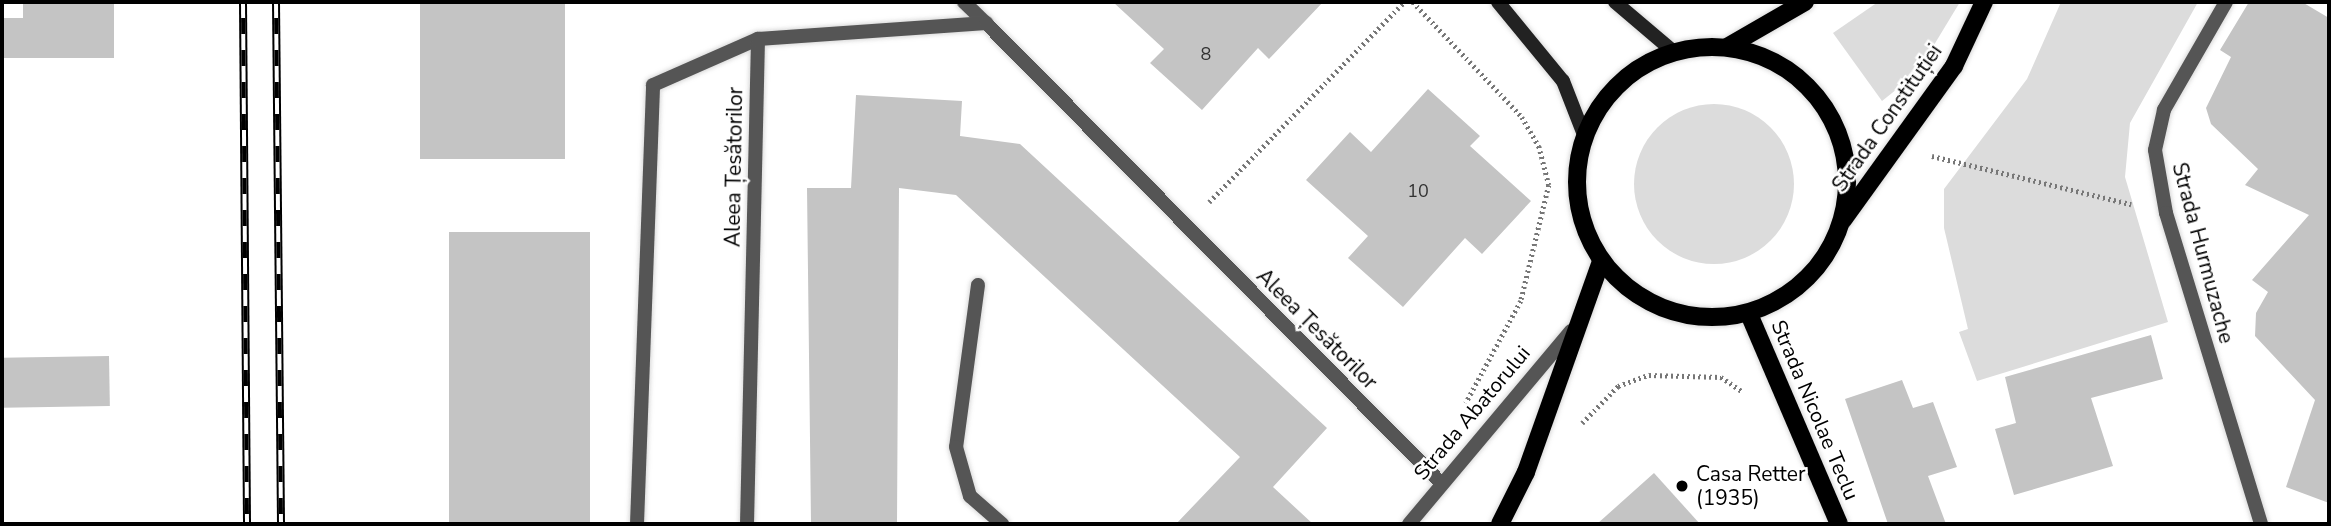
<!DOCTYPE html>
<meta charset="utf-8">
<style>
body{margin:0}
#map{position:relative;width:2331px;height:526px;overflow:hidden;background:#fff;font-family:"Nunito Sans",sans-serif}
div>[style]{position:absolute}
.green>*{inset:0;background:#dcdcdc}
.round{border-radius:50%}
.building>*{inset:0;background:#c4c4c4;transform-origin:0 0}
.path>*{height:4.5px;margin-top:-2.25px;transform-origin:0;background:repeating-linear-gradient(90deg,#777 0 2px,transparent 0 5.5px)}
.roads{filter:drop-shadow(0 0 2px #dbdbdb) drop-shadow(0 0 2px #dbdbdb)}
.lane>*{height:14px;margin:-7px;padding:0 7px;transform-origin:7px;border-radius:7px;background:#555}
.street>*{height:14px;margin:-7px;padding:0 7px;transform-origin:7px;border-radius:7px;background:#555}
.secondary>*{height:14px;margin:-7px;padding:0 7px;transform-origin:7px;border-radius:7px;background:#222}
.primary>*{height:18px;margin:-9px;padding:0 9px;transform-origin:9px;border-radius:9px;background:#000}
.primary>.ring{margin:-9px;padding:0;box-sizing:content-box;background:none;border:18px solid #000;border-radius:50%}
.rail>*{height:8px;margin-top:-4px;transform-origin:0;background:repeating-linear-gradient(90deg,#fff 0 16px,#000 0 32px);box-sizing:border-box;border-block:2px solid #000}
.dots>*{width:19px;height:19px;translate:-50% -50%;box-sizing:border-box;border:4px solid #fff;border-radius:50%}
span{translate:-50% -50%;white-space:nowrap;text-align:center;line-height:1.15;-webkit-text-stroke:5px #fff;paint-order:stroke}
.number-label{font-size:18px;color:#313131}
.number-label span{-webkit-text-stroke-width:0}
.street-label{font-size:21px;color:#000}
.poi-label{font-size:21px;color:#000}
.left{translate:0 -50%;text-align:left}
.frame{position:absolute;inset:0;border:4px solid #000;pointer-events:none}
</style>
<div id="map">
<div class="green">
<i style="clip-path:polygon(1878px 2px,1960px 2px,1917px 73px,1882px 101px,1833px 33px)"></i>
<i style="clip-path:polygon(2061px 2px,2198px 2px,2130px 123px,2125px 177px,2168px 322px,1977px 381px,1959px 332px,1968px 329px,1944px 228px,1944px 189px,2027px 79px)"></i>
<i class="round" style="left:1634px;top:104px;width:160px;height:160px"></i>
</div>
<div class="building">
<i style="clip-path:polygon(23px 2px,114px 2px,114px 58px,2px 58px,2px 18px,23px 18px)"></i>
<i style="left:420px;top:2px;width:145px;height:157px"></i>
<i style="clip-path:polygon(1113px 2px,1323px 2px,1269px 59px,1258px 48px,1202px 110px,1150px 63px,1164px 49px)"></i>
<i style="clip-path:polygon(2249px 2px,2302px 2px,2329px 18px,2329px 503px,2286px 487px,2315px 400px,2255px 336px,2256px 313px,2268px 292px,2252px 280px,2309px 215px,2245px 185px,2258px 169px,2211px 124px,2206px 108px,2231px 57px,2220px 50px)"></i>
<i style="clip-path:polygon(1428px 89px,1480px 136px,1470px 146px,1531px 201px,1482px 254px,1465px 238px,1403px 307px,1348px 258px,1368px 236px,1306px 180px,1350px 132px,1371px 152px)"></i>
<i style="clip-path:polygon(856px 95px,962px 101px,960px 136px,1020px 144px,1327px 428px,1273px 487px,1313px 524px,1176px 524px,1240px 457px,956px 195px,899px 188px,897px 524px,811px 524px,807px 188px,851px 188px)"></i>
<i style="left:449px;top:232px;width:141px;height:292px"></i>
<i style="clip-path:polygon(2151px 335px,2163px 379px,2091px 398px,2113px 466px,2014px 495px,1995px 429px,2016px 423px,2005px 377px)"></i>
<i style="left:109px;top:356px;width:50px;height:107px;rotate:89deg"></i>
<i style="clip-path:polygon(1902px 380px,1913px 408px,1933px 402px,1957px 467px,1928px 476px,1946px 524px,1888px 524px,1845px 399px)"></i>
<i style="clip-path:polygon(1654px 473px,1700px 524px,1597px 524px)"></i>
</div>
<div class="path">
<i style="left:1413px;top:2px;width:158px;rotate:46.5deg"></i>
<i style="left:1522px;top:117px;width:34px;rotate:60deg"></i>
<i style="left:1539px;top:146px;width:40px;rotate:75.6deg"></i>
<i style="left:1549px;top:185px;width:119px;rotate:103.6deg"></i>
<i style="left:1521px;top:301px;width:116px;rotate:118.3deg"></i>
<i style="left:1932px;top:156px;width:205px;rotate:13.6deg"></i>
<i style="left:1209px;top:202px;width:279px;rotate:-45.7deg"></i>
<i style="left:1582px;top:423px;width:52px;rotate:-45.8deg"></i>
<i style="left:1618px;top:386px;width:33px;rotate:-20deg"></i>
<i style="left:1649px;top:375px;width:72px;rotate:1.6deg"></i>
<i style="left:1721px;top:377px;width:27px;rotate:34deg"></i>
</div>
<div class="roads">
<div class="lane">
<i style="left:964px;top:2px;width:30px;rotate:44deg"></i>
<i style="left:978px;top:285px;width:163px;rotate:97.7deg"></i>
<i style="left:956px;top:447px;width:51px;rotate:74.1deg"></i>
<i style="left:970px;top:496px;width:43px;rotate:41.2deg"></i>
<i style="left:637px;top:524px;width:439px;rotate:-87.9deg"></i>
<i style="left:653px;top:85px;width:115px;rotate:-23.7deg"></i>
</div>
<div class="street">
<i style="left:2226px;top:2px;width:125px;rotate:119.9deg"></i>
<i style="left:2164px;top:110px;width:41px;rotate:102.7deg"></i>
<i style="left:2155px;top:150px;width:64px;rotate:80.1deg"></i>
<i style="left:2166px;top:213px;width:325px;rotate:73deg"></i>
<i style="left:747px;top:524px;width:485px;rotate:-88.7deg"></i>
<i style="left:758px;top:39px;width:229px;rotate:-4deg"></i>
<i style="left:986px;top:23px;width:648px;rotate:45.31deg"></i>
<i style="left:1409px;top:524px;width:252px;rotate:-50deg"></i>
</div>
<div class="secondary">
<i style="left:1498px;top:2px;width:102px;rotate:50.6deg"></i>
<i style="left:1563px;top:81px;width:58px;rotate:68.7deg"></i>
<i style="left:1615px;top:2px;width:77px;rotate:40.3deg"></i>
</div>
<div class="primary">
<i style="left:1727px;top:47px;width:90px;rotate:-30deg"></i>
<i class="ring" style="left:1577px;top:47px;width:252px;height:252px"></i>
<i style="left:1843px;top:220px;width:190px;rotate:-54.2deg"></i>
<i style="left:1954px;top:66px;width:71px;rotate:-64.9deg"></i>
<i style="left:1749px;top:314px;width:228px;rotate:66.8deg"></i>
<i style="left:1500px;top:524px;width:58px;rotate:-63.4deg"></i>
<i style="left:1526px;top:472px;width:224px;rotate:-70.4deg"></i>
</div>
</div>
<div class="rail">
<i style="left:243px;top:2px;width:522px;rotate:89.56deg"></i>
<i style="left:276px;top:2px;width:522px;rotate:89.45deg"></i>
</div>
<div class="dots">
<i style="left:1682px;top:486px;background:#000"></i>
</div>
<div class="number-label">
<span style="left:1206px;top:54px">8</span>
<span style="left:1418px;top:191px">10</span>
</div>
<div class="street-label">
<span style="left:1887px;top:118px;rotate:-55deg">Strada Constituției</span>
<span style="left:734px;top:167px;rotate:-89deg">Aleea Țesătorilor</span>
<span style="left:2203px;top:253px;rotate:75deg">Strada Hurmuzache</span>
<span style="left:1317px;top:329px;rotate:45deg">Aleea Țesătorilor</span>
<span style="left:1815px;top:410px;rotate:67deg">Strada Nicolae Teclu</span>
<span style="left:1472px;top:413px;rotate:-50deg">Strada Abatorului</span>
</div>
<div class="poi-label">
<span class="left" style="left:1696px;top:486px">Casa Retter<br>(1935)</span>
</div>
<div class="frame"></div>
</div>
